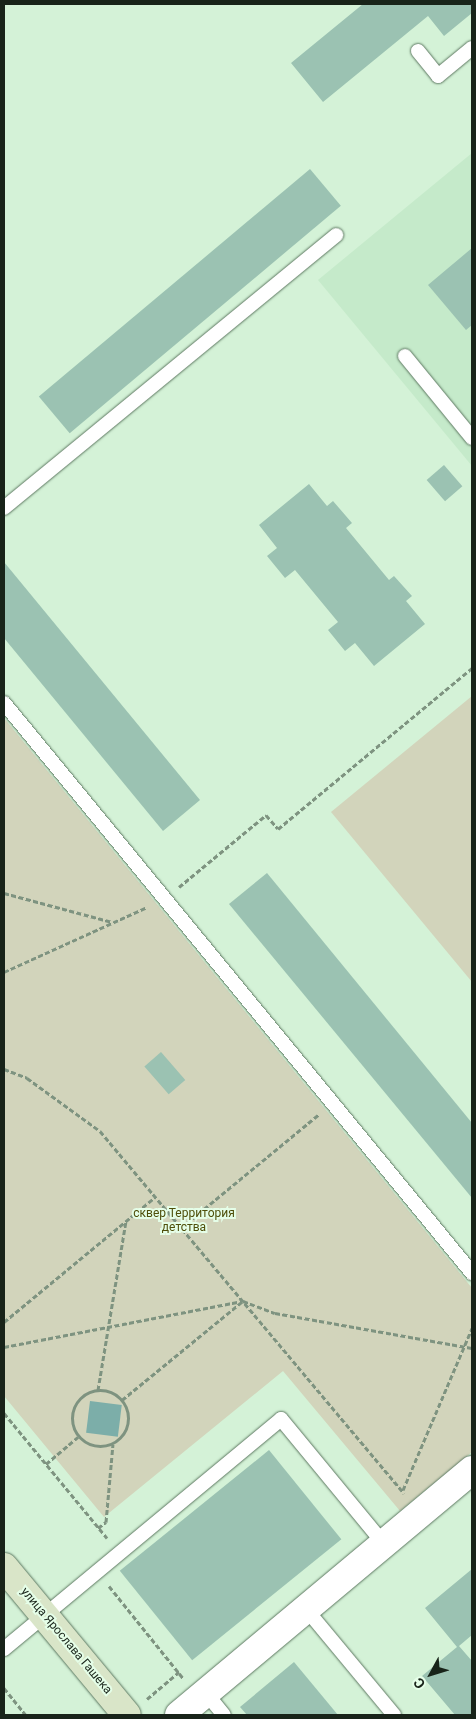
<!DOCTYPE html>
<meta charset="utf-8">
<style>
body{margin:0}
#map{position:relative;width:476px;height:1719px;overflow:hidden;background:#d4f2d7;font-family:Roboto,sans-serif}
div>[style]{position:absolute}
.built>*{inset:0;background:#c5eaca}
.green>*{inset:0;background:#d2d4bb}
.water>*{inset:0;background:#7caea9;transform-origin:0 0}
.building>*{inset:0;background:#9bc2b2;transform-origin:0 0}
.path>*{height:3px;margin-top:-1.5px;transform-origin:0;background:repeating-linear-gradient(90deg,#7e9380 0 5px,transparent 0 7.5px)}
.path>.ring{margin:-1.5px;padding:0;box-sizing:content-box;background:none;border:3px solid #7e9380;border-radius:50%}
.roads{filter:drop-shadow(0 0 1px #5d7861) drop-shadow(0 0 1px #5d7861)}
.service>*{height:14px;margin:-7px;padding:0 7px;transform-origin:7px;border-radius:7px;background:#fff}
.minor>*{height:28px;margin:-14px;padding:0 14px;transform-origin:14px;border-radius:14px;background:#fff}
.secondary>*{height:28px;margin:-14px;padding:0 14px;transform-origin:14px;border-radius:14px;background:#d9e5c8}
span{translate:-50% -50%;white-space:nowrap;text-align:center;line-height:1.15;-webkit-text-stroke:4px #e5fee8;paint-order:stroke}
.park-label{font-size:12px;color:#4e4e09}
.street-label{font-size:12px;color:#182319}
.frame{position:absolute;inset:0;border:5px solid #182319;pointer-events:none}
.north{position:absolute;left:406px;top:1649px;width:50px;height:50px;-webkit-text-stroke:4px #e5fee8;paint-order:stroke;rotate:231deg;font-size:14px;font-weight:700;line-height:20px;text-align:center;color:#182319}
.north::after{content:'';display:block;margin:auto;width:18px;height:22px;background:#182319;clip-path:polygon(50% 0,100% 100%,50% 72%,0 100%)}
</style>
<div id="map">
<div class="built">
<i style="clip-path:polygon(472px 153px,472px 466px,318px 280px)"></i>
</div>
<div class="green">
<i style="clip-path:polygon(472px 696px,472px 982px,331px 812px)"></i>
<i style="clip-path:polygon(4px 718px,472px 1288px,472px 1452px,400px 1511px,283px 1371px,104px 1517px,4px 1396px)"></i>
</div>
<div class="water">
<i style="left:90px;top:1401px;width:32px;height:32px;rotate:7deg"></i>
</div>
<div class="building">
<i style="clip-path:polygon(363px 4px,472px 4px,472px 13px,444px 36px,428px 16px,323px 102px,291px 63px)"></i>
<i style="left:310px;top:169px;width:48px;height:354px;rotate:50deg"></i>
<i style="clip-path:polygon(472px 248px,472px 325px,466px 330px,428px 285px)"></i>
<i style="left:444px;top:465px;width:28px;height:23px;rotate:49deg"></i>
<i style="clip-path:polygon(309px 484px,327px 506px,333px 501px,352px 523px,346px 528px,389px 580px,394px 576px,412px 596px,406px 601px,425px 624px,374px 666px,355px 643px,345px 651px,328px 630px,338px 622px,295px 570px,285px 578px,267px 556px,277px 548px,259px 525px)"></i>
<i style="clip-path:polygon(4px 562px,200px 800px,163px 831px,4px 638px)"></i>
<i style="clip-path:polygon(267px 873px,472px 1123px,472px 1198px,229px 904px)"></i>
<i style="left:161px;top:1052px;width:37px;height:22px;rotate:49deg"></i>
<i style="left:269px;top:1450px;width:115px;height:192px;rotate:51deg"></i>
<i style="clip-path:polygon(472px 1569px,472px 1635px,459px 1646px,472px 1661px,472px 1715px,455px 1715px,422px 1676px,457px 1647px,425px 1608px)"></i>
<i style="clip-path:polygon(294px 1662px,338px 1715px,247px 1715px,240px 1707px)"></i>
</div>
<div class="path">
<i style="left:179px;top:887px;width:113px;rotate:-39.6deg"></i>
<i style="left:266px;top:815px;width:18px;rotate:49deg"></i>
<i style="left:278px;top:829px;width:252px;rotate:-39.7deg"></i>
<i style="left:4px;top:893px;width:112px;rotate:15deg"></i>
<i style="left:4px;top:972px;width:157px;rotate:-24.4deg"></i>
<i style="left:4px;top:1069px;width:25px;rotate:21deg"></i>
<i style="left:27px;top:1078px;width:90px;rotate:36deg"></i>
<i style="left:100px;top:1131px;width:473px;rotate:50deg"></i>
<i style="left:181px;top:1228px;width:178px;rotate:-39.5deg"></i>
<i style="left:4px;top:1322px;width:196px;rotate:-39.6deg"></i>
<i style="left:4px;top:1347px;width:243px;rotate:-10.9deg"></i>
<i style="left:243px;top:1301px;width:34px;rotate:21deg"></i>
<i style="left:275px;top:1313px;width:200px;rotate:10.1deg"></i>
<i class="ring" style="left:72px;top:1390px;width:53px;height:53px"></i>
<i style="left:98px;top:1390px;width:171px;rotate:-80.6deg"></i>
<i style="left:122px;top:1400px;width:156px;rotate:-39.3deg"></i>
<i style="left:4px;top:1413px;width:162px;rotate:50.5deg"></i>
<i style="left:46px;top:1464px;width:42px;rotate:-40.2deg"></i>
<i style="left:403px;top:1490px;width:176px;rotate:-66.9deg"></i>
<i style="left:98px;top:1528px;width:10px;rotate:-37deg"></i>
<i style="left:106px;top:1522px;width:78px;rotate:-84.9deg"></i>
<i style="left:109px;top:1586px;width:118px;rotate:51.2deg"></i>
<i style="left:4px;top:1688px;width:35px;rotate:51deg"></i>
<i style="left:147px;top:1699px;width:42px;rotate:-40.2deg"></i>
</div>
<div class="roads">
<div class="service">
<i style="left:418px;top:51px;width:32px;rotate:51deg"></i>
<i style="left:438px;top:76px;width:44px;rotate:-39.5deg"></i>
<i style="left:405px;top:356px;width:106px;rotate:50.7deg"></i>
<i style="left:4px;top:508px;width:430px;rotate:-39.4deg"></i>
<i style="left:4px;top:703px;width:738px;rotate:50.61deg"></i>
<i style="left:306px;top:1609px;width:138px;rotate:50.3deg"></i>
<i style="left:4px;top:1649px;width:360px;rotate:-39.7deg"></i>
<i style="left:281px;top:1419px;width:162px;rotate:50.5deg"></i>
<i style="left:206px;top:1693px;width:28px;rotate:51deg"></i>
</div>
<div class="minor">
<i style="left:179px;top:1715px;width:382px;rotate:-39.9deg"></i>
</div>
<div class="secondary">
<i style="left:4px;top:1567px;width:192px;rotate:50.3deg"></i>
</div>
</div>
<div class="park-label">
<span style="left:184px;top:1221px">сквер Территория<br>детства</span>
</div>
<div class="street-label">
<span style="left:66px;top:1641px;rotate:50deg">улица Ярослава Гашека</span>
</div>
<div class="frame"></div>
<div class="north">С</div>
</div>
